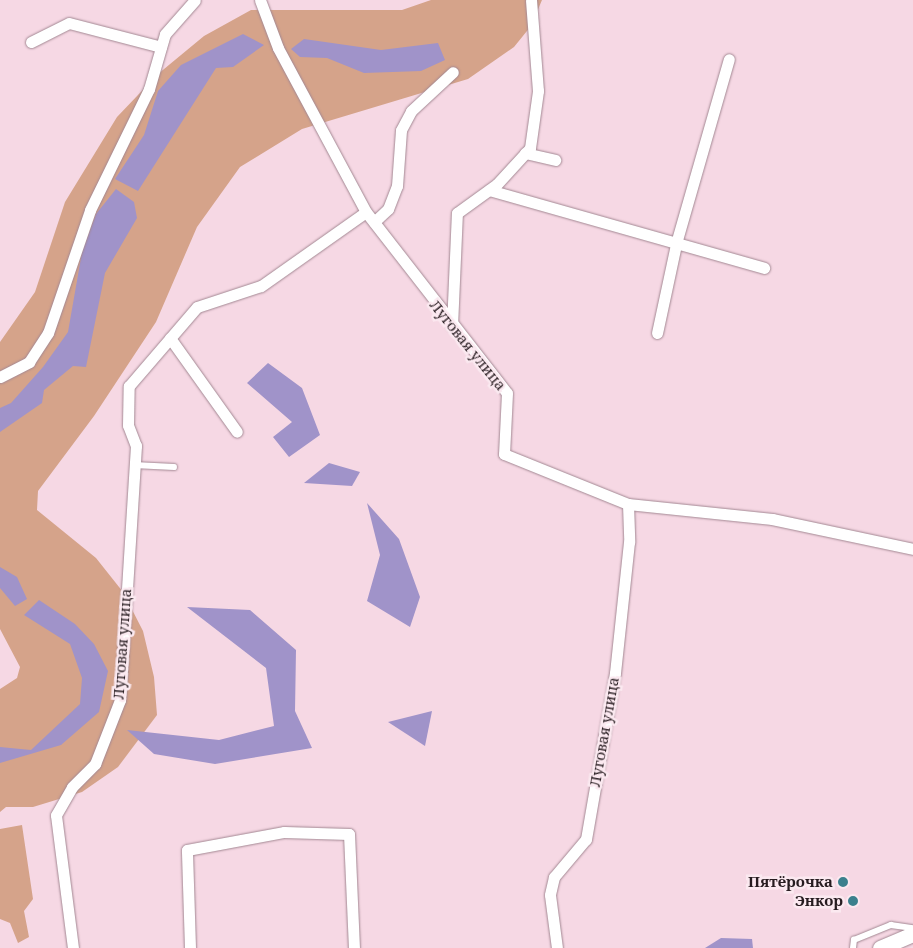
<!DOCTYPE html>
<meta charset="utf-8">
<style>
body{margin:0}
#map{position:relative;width:913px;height:948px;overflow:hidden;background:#f6d8e4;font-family:"Noto Serif",serif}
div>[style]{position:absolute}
.green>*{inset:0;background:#d5a38a}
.water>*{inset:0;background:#a093c9}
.roads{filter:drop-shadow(0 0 1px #a38893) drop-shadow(0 0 1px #a38893)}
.service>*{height:5.5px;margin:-2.75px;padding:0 2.75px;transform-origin:2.75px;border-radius:2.75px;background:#fff}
.minor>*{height:11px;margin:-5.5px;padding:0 5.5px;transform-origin:5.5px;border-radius:5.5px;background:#fff}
.secondary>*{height:15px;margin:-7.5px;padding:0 7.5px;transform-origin:7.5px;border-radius:7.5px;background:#fff}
.dots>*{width:14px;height:14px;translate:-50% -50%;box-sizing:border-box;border:2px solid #fbe9f0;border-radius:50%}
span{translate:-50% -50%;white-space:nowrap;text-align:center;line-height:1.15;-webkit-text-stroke:5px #fbe9f0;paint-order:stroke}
.street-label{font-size:15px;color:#271c20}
.poi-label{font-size:15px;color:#271c20;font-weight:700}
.right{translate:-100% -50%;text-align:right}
</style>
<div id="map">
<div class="green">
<i style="clip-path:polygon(431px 0,542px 0,531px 26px,514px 47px,468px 79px,302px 129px,240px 167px,197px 227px,156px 322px,94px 416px,38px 491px,37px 510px,96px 558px,123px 592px,143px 631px,154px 677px,157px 715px,118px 767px,82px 792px,33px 807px,6px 807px,0 812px,0 689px,17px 678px,20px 667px,0 629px,0 342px,35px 292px,65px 202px,117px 117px,158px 74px,204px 36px,251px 10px,402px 10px)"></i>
<i style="clip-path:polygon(22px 825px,33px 899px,24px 911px,29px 937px,18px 943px,10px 923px,0 919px,0 829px)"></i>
</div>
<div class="water">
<i style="clip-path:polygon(243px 34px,264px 45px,233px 67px,216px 68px,138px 191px,115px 179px,144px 135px,158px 91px,181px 65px)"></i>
<i style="clip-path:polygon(304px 39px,381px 50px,438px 43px,445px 60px,421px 71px,364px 73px,327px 58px,300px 57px,291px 49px)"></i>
<i style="clip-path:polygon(116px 189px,134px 202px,137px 218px,105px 273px,86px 367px,73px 366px,44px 390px,42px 403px,0 432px,0 408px,11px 403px,43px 367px,68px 332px,82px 252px,96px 214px)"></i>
<i style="clip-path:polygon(268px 363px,302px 388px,320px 435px,289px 457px,273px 437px,292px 422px,247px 383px)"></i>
<i style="clip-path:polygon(329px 463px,360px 472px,352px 486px,304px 483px)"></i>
<i style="clip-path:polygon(367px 503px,399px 539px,420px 597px,410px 627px,367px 601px,380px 555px)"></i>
<i style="clip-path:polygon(0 567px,17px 577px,27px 599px,15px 606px,0 588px)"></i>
<i style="clip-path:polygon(39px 600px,75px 624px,94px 644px,108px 671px,99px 712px,61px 745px,0 763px,0 747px,31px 750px,80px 704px,82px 678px,70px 644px,24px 615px)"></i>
<i style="clip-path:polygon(187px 607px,250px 610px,296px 650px,295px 711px,312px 748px,215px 764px,154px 754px,127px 730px,219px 740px,274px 726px,266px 668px)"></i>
<i style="clip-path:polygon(432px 711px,425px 746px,388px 722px)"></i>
<i style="clip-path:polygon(721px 938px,752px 939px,753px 948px,705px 948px)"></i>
</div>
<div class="roads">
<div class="service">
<i style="left:134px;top:465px;width:40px;rotate:2.9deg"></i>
<i style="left:853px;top:948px;width:8px;rotate:-83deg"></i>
<i style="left:854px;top:940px;width:40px;rotate:-22deg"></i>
<i style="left:891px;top:925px;width:22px;rotate:8deg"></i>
</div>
<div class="minor">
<i style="left:260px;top:0;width:51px;rotate:69.4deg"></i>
<i style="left:278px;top:48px;width:186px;rotate:61.8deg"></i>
<i style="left:366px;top:212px;width:229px;rotate:52.1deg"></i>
<i style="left:507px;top:393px;width:61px;rotate:92.8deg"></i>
<i style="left:504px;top:454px;width:134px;rotate:22deg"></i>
<i style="left:628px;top:504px;width:38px;rotate:88deg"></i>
<i style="left:629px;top:542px;width:132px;rotate:96.1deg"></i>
<i style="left:615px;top:673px;width:169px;rotate:99.9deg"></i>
<i style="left:586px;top:839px;width:50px;rotate:130.1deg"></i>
<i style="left:554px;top:877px;width:18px;rotate:103deg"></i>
<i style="left:550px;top:895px;width:53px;rotate:82.5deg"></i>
<i style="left:31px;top:42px;width:42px;rotate:-26.6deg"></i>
<i style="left:69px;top:23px;width:95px;rotate:14.6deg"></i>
<i style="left:525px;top:153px;width:31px;rotate:13deg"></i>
<i style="left:489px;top:190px;width:286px;rotate:15.8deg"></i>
<i style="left:374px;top:222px;width:19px;rotate:-43deg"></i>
<i style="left:388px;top:209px;width:25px;rotate:-69deg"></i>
<i style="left:397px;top:186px;width:56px;rotate:-85.9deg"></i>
<i style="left:401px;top:130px;width:21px;rotate:-62deg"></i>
<i style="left:411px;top:111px;width:57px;rotate:-42.9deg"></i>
<i style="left:452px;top:326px;width:113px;rotate:-87.5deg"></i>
<i style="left:457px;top:213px;width:49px;rotate:-35.9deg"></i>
<i style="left:497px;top:184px;width:49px;rotate:-47.5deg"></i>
<i style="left:530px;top:148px;width:58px;rotate:-82deg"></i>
<i style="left:538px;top:91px;width:91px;rotate:-94.4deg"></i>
<i style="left:657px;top:333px;width:95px;rotate:-77.9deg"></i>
<i style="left:677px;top:240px;width:188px;rotate:-74deg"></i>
<i style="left:170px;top:338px;width:115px;rotate:54.5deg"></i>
<i style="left:0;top:377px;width:33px;rotate:-27deg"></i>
<i style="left:29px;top:362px;width:35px;rotate:-57deg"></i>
<i style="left:48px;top:333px;width:130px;rotate:-71.1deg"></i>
<i style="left:90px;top:210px;width:135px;rotate:-64deg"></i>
<i style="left:149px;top:89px;width:57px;rotate:-73.8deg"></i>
<i style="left:165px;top:34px;width:45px;rotate:-48.6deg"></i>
<i style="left:628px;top:504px;width:145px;rotate:5.9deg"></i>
<i style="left:772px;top:519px;width:144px;rotate:12deg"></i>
<i style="left:73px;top:948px;width:134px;rotate:-97.3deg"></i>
<i style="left:56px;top:815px;width:32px;rotate:-60deg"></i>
<i style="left:72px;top:787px;width:33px;rotate:-45deg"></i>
<i style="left:95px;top:764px;width:69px;rotate:-68.7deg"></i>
<i style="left:120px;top:700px;width:255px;rotate:-86.4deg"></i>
<i style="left:136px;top:446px;width:22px;rotate:-111deg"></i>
<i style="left:128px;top:425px;width:39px;rotate:-89deg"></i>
<i style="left:129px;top:386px;width:104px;rotate:-49.3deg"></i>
<i style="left:197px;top:307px;width:67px;rotate:-18.2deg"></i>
<i style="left:261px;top:286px;width:128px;rotate:-35.2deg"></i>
<i style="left:190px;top:948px;width:98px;rotate:-91.8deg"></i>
<i style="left:187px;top:850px;width:99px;rotate:-10.5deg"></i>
<i style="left:284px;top:832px;width:65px;rotate:1.8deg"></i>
<i style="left:349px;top:834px;width:114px;rotate:87.5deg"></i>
</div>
<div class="secondary">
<i style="left:880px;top:948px;width:36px;rotate:-23deg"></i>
</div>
</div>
<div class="dots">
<i style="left:843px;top:882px;background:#3b808d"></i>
<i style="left:853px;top:901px;background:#3b808d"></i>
</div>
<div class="street-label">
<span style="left:468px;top:345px;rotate:51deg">Луговая улица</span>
<span style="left:122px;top:644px;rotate:-86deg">Луговая улица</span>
<span style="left:604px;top:732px;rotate:-80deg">Луговая улица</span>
</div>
<div class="poi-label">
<span class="right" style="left:833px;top:882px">Пятёрочка</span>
<span class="right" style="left:843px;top:901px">Энкор</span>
</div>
</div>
